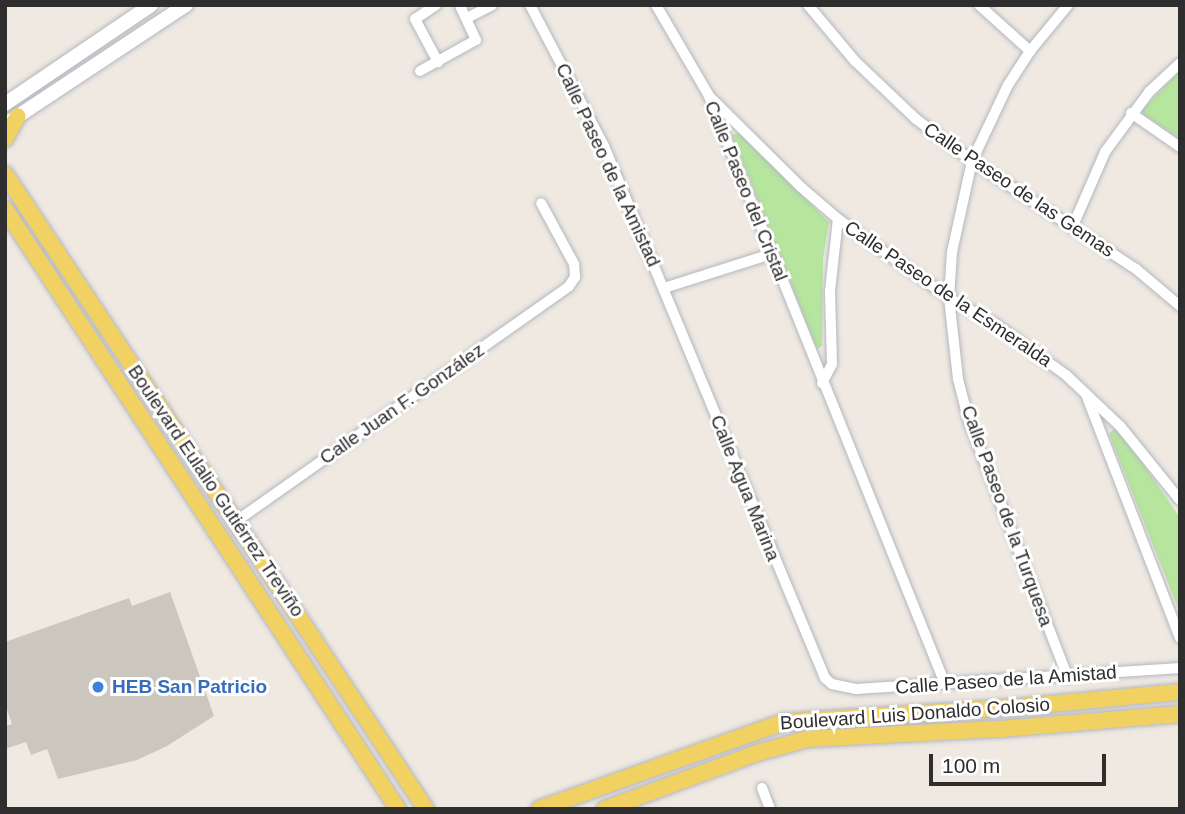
<!DOCTYPE html>
<meta charset="utf-8">
<style>
body{margin:0}
#map{position:relative;width:1185px;height:814px;overflow:hidden;background:#efe9e1;font-family:Helvetica,sans-serif}
div>[style]{position:absolute}
.green>*{inset:0;background:#b6e59e}
.building>*{inset:0;background:#cbc7bf}
.roads{filter:drop-shadow(0 0 2px #b4b7c1) drop-shadow(0 0 2px #b4b7c1)}
.street>*{height:10px;margin:-5px;padding:0 5px;transform-origin:5px;border-radius:5px;background:#fff}
.secondary>*{height:14px;margin:-7px;padding:0 7px;transform-origin:7px;border-radius:7px;background:#fff}
.primary>*{height:16px;margin:-8px;padding:0 8px;transform-origin:8px;border-radius:8px;background:#f2d163}
.dots>*{width:19px;height:19px;translate:-50% -50%;box-sizing:border-box;border:4px solid #fff;border-radius:50%}
span{translate:-50% -50%;white-space:nowrap;text-align:center;line-height:1.15;-webkit-text-stroke:6px #fff;paint-order:stroke}
.street-label{font-size:19px;color:#2e2e2e}
.shop-label{font-size:19px;color:#366cbe;font-weight:700}
.left{translate:0 -50%;text-align:left}
.frame{position:absolute;inset:0;border:7px solid #2e2e2e;pointer-events:none}
.scale{position:absolute;left:929px;top:754px;width:177px;height:32px;box-sizing:border-box;border:4px solid #2e2e2e;border-top:0;padding-left:9px;font-size:21px;line-height:24px;white-space:nowrap;color:#2e2e2e;-webkit-text-stroke:5px #fff;paint-order:stroke}
</style>
<div id="map">
<div class="green">
<i style="clip-path:polygon(1180px 70px,1180px 139px,1144px 115px,1142px 110px)"></i>
<i style="clip-path:polygon(739px 133px,829px 222px,823px 259px,822px 346px,817px 349px,732px 135px)"></i>
<i style="clip-path:polygon(1115px 428px,1127px 440px,1180px 518px,1180px 613px,1109px 434px)"></i>
</div>
<div class="building">
<i style="clip-path:polygon(170px 592px,214px 716px,167px 746px,137px 760px,58px 779px,47px 749px,31px 755px,26px 742px,5px 749px,5px 726px,12px 724px,5px 704px,5px 642px,129px 598px,132px 606px)"></i>
</div>
<div class="roads">
<div class="street">
<i style="left:436px;top:5px;width:25px;rotate:146deg"></i>
<i style="left:415px;top:19px;width:49px;rotate:61.9deg"></i>
<i style="left:530px;top:5px;width:159px;rotate:62.3deg"></i>
<i style="left:604px;top:146px;width:576px;rotate:67.44deg"></i>
<i style="left:825px;top:678px;width:9px;rotate:41deg"></i>
<i style="left:832px;top:684px;width:25px;rotate:12deg"></i>
<i style="left:856px;top:689px;width:325px;rotate:-3.7deg"></i>
<i style="left:656px;top:5px;width:103px;rotate:59.7deg"></i>
<i style="left:708px;top:94px;width:636px;rotate:68.11deg"></i>
<i style="left:808px;top:5px;width:73px;rotate:50deg"></i>
<i style="left:855px;top:61px;width:84px;rotate:43.6deg"></i>
<i style="left:916px;top:119px;width:70px;rotate:36.9deg"></i>
<i style="left:972px;top:161px;width:196px;rotate:33.4deg"></i>
<i style="left:1136px;top:269px;width:57px;rotate:40.1deg"></i>
<i style="left:979px;top:5px;width:69px;rotate:42deg"></i>
<i style="left:467px;top:18px;width:28px;rotate:-27deg"></i>
<i style="left:420px;top:71px;width:64px;rotate:-29deg"></i>
<i style="left:476px;top:40px;width:38px;rotate:-115deg"></i>
<i style="left:710px;top:97px;width:129px;rotate:44.7deg"></i>
<i style="left:802px;top:188px;width:48px;rotate:40.7deg"></i>
<i style="left:838px;top:219px;width:136px;rotate:35.4deg"></i>
<i style="left:949px;top:298px;width:53px;rotate:29.5deg"></i>
<i style="left:995px;top:324px;width:87px;rotate:35.7deg"></i>
<i style="left:1066px;top:375px;width:74px;rotate:43.4deg"></i>
<i style="left:1120px;top:426px;width:95px;rotate:51deg"></i>
<i style="left:1131px;top:113px;width:60px;rotate:34.8deg"></i>
<i style="left:1072px;top:228px;width:83px;rotate:-66.5deg"></i>
<i style="left:1105px;top:152px;width:74px;rotate:-53.7deg"></i>
<i style="left:1149px;top:92px;width:42px;rotate:-43.1deg"></i>
<i style="left:664px;top:288px;width:112px;rotate:-17.6deg"></i>
<i style="left:822px;top:383px;width:21px;rotate:-62deg"></i>
<i style="left:832px;top:364px;width:73px;rotate:-91.6deg"></i>
<i style="left:830px;top:291px;width:72px;rotate:-83.7deg"></i>
<i style="left:1087px;top:397px;width:258px;rotate:68.9deg"></i>
<i style="left:235px;top:522px;width:409px;rotate:-35.2deg"></i>
<i style="left:569px;top:286px;width:11px;rotate:-56deg"></i>
<i style="left:575px;top:277px;width:13px;rotate:-94deg"></i>
<i style="left:574px;top:264px;width:69px;rotate:-118.4deg"></i>
<i style="left:1068px;top:678px;width:274px;rotate:-111.1deg"></i>
<i style="left:969px;top:422px;width:44px;rotate:-104.3deg"></i>
<i style="left:958px;top:379px;width:81px;rotate:-96.3deg"></i>
<i style="left:949px;top:298px;width:46px;rotate:-86.3deg"></i>
<i style="left:952px;top:252px;width:93px;rotate:-77.6deg"></i>
<i style="left:972px;top:161px;width:84px;rotate:-64.7deg"></i>
<i style="left:1008px;top:85px;width:40px;rotate:-57.1deg"></i>
<i style="left:1030px;top:51px;width:60px;rotate:-50.4deg"></i>
<i style="left:762px;top:788px;width:22px;rotate:69deg"></i>
</div>
<div class="secondary">
<i style="left:5px;top:104px;width:176px;rotate:-34.1deg"></i>
<i style="left:9px;top:122px;width:212px;rotate:-33.5deg"></i>
</div>
<div class="primary">
<i style="left:5px;top:139px;width:26px;rotate:-61deg"></i>
<i style="left:5px;top:174px;width:762px;rotate:56.46deg"></i>
<i style="left:5px;top:209px;width:717px;rotate:56.78deg"></i>
<i style="left:539px;top:809px;width:259px;rotate:-19.6deg"></i>
<i style="left:783px;top:722px;width:234px;rotate:-3.7deg"></i>
<i style="left:1017px;top:707px;width:164px;rotate:-5.3deg"></i>
<i style="left:605px;top:809px;width:162px;rotate:-20.2deg"></i>
<i style="left:757px;top:753px;width:52px;rotate:-15.6deg"></i>
<i style="left:807px;top:739px;width:194px;rotate:-3deg"></i>
<i style="left:1001px;top:729px;width:180px;rotate:-4.8deg"></i>
</div>
</div>
<div class="dots">
<i style="left:98px;top:687px;background:#3f7fe0"></i>
</div>
<div class="street-label">
<span style="left:608px;top:165px;rotate:65deg">Calle Paseo de la Amistad</span>
<span style="left:1019px;top:190px;rotate:34deg">Calle Paseo de las Gemas</span>
<span style="left:746px;top:191px;rotate:68deg">Calle Paseo del Cristal</span>
<span style="left:948px;top:294px;rotate:34deg">Calle Paseo de la Esmeralda</span>
<span style="left:402px;top:404px;rotate:-35deg">Calle Juan F. González</span>
<span style="left:745px;top:488px;rotate:68deg">Calle Agua Marina</span>
<span style="left:216px;top:491px;rotate:56deg">Boulevard Eulalio Gutiérrez Treviño</span>
<span style="left:1007px;top:516px;rotate:70deg">Calle Paseo de la Turquesa</span>
<span style="left:1006px;top:680px;rotate:-4deg">Calle Paseo de la Amistad</span>
<span style="left:915px;top:714px;rotate:-4deg">Boulevard Luis Donaldo Colosio</span>
</div>
<div class="shop-label">
<span class="left" style="left:112px;top:687px">HEB San Patricio</span>
</div>
<div class="frame"></div>
<div class="scale">100 m</div>
</div>
